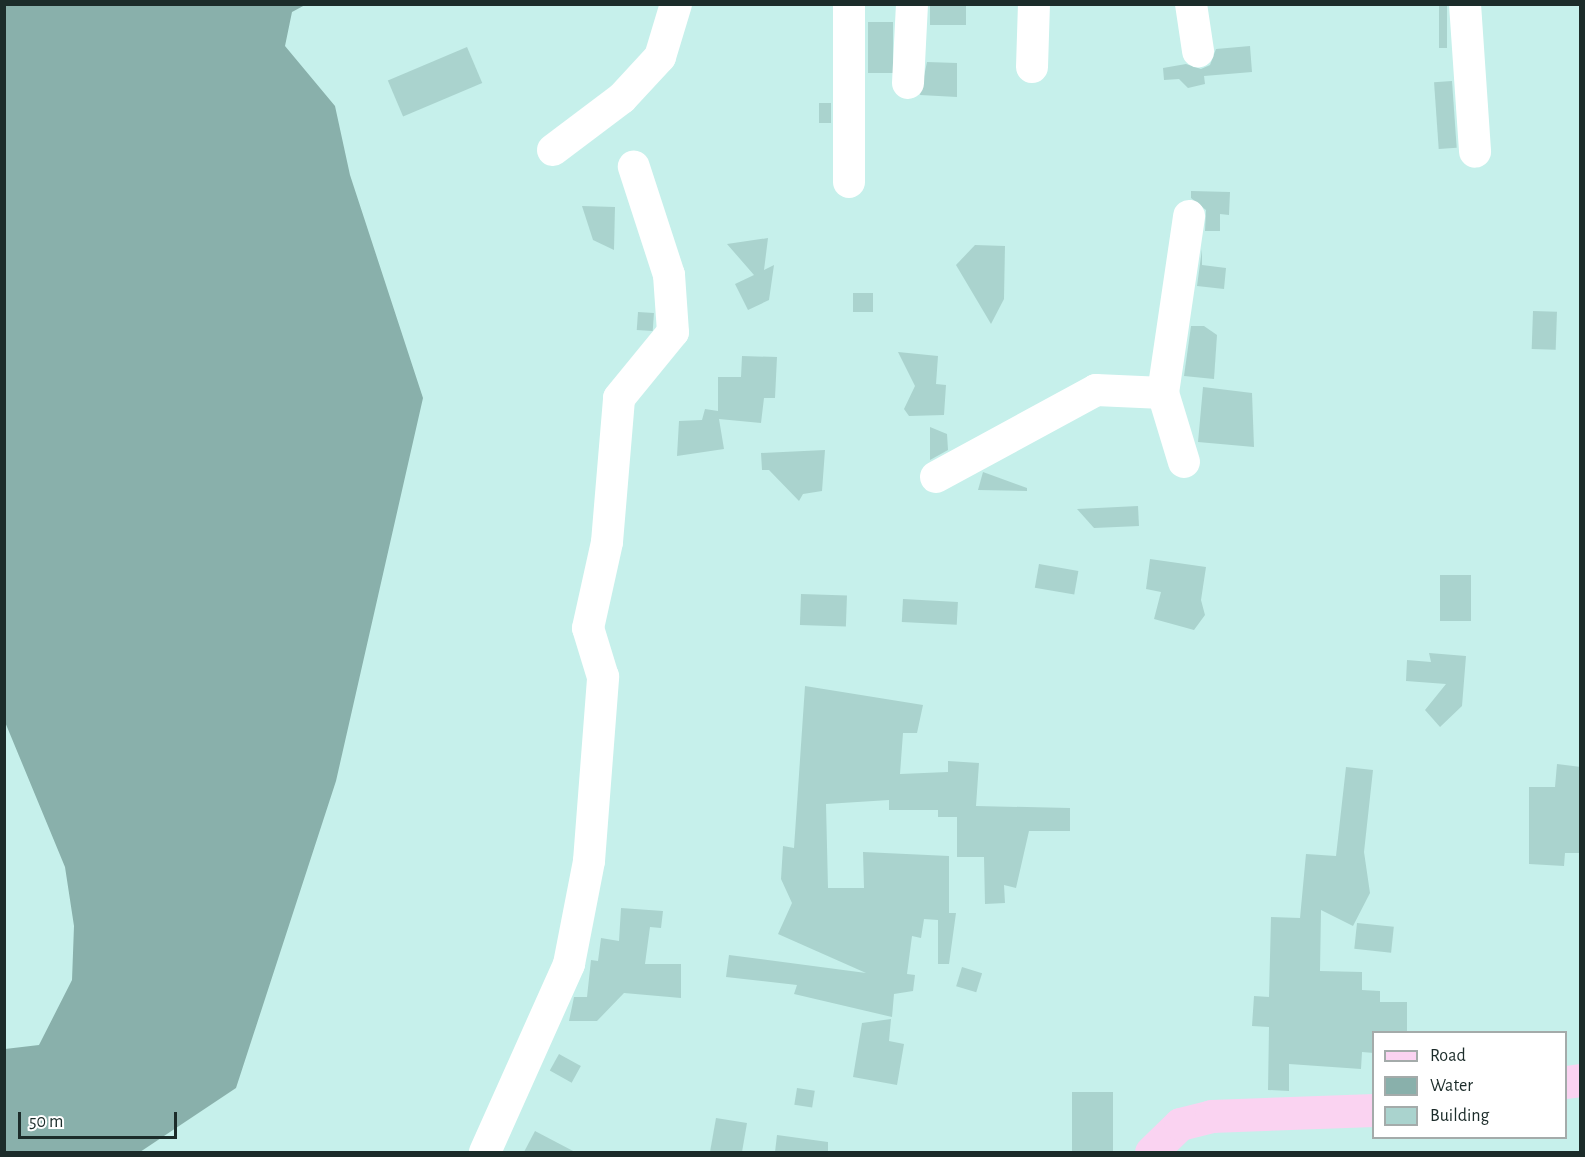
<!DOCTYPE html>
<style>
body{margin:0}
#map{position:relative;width:1585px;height:1157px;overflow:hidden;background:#c6f0eb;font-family:"Alegreya Sans",sans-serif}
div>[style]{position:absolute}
.water>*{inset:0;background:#89b0ab}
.building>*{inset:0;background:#aad3ce;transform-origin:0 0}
.minor>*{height:32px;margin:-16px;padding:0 16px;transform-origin:16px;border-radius:16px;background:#fff}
.major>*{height:33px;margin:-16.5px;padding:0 16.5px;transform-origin:16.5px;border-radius:16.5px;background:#fad3f1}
span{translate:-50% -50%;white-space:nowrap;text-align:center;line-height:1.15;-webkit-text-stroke:4.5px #fff;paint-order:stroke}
.frame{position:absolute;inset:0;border:6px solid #1c2c2a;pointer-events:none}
.legend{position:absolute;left:1372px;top:1031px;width:195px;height:108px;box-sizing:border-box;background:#fff;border:2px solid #a4abaa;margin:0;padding:8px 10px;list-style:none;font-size:18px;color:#1c2c2a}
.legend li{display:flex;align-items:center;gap:12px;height:30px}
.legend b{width:30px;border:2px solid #a4abaa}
.scale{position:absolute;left:18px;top:1112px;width:159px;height:27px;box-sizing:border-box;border:3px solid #1c2c2a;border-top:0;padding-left:8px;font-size:18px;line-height:21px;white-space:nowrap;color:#1c2c2a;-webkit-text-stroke:4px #fff;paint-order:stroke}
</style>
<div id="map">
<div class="water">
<i style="clip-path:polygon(5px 4px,305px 5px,292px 12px,285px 46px,335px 106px,350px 175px,423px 398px,336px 781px,236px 1088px,140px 1152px,5px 1152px,5px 1049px,39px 1045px,72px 980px,74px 926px,65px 867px,5px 722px)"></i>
</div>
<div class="building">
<i style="left:930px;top:4px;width:36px;height:21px"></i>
<i style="left:1439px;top:4px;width:8px;height:44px"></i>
<i style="left:868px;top:22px;width:25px;height:51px"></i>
<i style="clip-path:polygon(1250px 46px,1252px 72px,1204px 76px,1205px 84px,1188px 88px,1179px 79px,1164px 80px,1163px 68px,1186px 64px,1201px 69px,1210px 65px,1216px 49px)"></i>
<i style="left:467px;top:47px;width:39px;height:86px;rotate:67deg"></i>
<i style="clip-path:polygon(927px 62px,957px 63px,957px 97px,920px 95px)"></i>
<i style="left:1452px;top:81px;width:67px;height:18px;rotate:86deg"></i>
<i style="left:819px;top:103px;width:12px;height:20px"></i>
<i style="clip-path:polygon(1191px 191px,1230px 192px,1229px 215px,1220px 214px,1220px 231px,1205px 231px,1206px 210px,1191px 198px)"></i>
<i style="clip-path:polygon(582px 206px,615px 207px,614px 250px,593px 240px)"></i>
<i style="clip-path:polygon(768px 238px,764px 270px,774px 265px,769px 300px,748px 310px,735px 284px,754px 275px,727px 244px)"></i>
<i style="clip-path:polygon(975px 245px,1005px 246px,1004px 299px,991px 324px,956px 265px)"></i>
<i style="clip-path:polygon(1202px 249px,1202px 265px,1226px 268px,1224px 289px,1197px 286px)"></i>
<i style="left:853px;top:293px;width:20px;height:19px"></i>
<i style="left:1533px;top:311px;width:24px;height:38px;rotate:2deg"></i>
<i style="left:638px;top:312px;width:16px;height:18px;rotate:4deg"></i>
<i style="clip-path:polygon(1191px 326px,1204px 326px,1217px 335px,1214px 379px,1184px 376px)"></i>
<i style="clip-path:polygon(898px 352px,938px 356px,936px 384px,946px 385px,944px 415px,909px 416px,904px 409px,915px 386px)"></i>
<i style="clip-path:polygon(742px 356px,777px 357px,775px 398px,764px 398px,761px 423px,719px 419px,724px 449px,677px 456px,679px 421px,702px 420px,705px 409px,718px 411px,718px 377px,741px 377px)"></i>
<i style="clip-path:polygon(1203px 387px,1252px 393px,1254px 447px,1198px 442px)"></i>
<i style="clip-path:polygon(930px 427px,947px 434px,948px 450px,930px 460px)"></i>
<i style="clip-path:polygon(825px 450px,822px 491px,803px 494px,799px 501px,769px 470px,762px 470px,761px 453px)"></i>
<i style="clip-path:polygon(983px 472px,1027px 488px,1027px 491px,978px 490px)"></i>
<i style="clip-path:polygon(1138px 506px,1139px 526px,1094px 528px,1077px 509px)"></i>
<i style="clip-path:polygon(1150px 559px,1206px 567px,1201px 600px,1205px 615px,1194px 630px,1154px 619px,1161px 592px,1146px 589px)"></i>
<i style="left:1039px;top:564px;width:40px;height:24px;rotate:10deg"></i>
<i style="left:1440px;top:575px;width:31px;height:46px"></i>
<i style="left:801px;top:594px;width:46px;height:31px;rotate:2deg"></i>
<i style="left:903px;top:599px;width:55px;height:23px;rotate:3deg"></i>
<i style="clip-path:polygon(1429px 653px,1466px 656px,1462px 706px,1440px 727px,1425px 710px,1446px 684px,1406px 681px,1407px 660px,1431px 662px)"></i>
<i style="clip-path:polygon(805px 686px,923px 705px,917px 733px,903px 733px,900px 774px,948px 772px,948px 761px,979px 763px,976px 806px,1070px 808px,1070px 831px,1029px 831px,1016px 888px,1004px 885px,1005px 903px,985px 904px,984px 857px,957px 857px,957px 817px,938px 817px,938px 810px,889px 810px,889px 800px,826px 804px,828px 888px,864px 888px,863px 852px,949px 856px,949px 913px,956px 913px,949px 964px,938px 964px,938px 920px,924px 919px,921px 938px,912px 936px,907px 974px,915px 975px,913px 991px,894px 994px,892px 1017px,794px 994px,797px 985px,726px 977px,729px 955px,866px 973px,778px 934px,792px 903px,781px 879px,783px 846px,794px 848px)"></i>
<i style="clip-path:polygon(1557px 764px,1581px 767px,1581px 853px,1565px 853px,1564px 866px,1529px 864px,1529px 787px,1555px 787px)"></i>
<i style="clip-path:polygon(1346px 767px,1373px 770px,1364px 852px,1370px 893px,1353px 926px,1321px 910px,1320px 971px,1362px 972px,1362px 990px,1380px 991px,1380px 1002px,1407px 1002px,1407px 1032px,1374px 1032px,1374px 1053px,1362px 1052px,1361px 1069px,1289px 1064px,1289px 1091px,1268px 1090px,1269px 1027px,1252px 1026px,1254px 996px,1269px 997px,1271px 917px,1300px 918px,1306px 854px,1336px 856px)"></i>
<i style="clip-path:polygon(621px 908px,663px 911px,661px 928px,650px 927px,645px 964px,681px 964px,681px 998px,624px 993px,597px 1021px,569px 1021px,574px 997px,587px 997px,591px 960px,598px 961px,601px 938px,619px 941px)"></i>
<i style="left:1357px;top:923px;width:37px;height:26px;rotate:6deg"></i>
<i style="left:962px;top:967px;width:21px;height:20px;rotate:17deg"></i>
<i style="clip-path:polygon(891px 1019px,889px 1041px,904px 1044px,897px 1085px,853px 1077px,862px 1023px)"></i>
<i style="left:559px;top:1054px;width:25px;height:19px;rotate:29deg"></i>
<i style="left:797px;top:1088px;width:18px;height:17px;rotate:9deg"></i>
<i style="left:1072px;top:1092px;width:41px;height:60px"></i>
<i style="clip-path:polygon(716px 1118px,747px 1123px,742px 1152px,710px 1152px)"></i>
<i style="clip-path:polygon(535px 1131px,575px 1152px,524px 1152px)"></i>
<i style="clip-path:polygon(777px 1135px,828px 1142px,828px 1152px,775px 1152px)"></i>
</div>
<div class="minor">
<i style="left:1191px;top:4px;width:48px;rotate:81.5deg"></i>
<i style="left:1465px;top:4px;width:148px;rotate:86.1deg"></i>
<i style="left:1032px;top:67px;width:63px;rotate:-88.2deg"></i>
<i style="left:908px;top:83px;width:79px;rotate:-87.1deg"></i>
<i style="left:553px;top:150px;width:86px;rotate:-37deg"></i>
<i style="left:622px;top:98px;width:56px;rotate:-47.2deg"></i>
<i style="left:660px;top:57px;width:55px;rotate:-73.2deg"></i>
<i style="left:849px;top:182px;width:178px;rotate:-90deg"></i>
<i style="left:1184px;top:462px;width:72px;rotate:-106.9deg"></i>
<i style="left:1163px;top:393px;width:179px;rotate:-81.6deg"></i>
<i style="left:936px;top:477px;width:182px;rotate:-28.5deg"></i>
<i style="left:1096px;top:390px;width:67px;rotate:2.6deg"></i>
<i style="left:485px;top:1152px;width:206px;rotate:-65.9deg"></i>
<i style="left:569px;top:964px;width:105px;rotate:-79deg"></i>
<i style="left:589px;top:861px;width:185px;rotate:-85.6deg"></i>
<i style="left:603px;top:677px;width:51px;rotate:-107deg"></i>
<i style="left:588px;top:628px;width:88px;rotate:-77.5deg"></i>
<i style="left:607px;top:542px;width:144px;rotate:-85.2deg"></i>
<i style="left:619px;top:398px;width:85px;rotate:-50.7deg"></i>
<i style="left:673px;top:332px;width:57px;rotate:-94deg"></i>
<i style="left:669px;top:275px;width:114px;rotate:-108deg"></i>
</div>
<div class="major">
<i style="left:1566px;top:1082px;width:14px;rotate:-8deg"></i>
<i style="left:1151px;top:1152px;width:40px;rotate:-44deg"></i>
<i style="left:1180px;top:1124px;width:32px;rotate:-14deg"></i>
<i style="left:1211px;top:1116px;width:163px;rotate:-2.1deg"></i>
</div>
<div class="frame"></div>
<ul class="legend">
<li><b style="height:8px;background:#fad3f1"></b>Road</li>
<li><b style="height:16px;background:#89b0ab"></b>Water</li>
<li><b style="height:16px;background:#aad3ce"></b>Building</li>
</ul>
<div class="scale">50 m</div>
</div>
